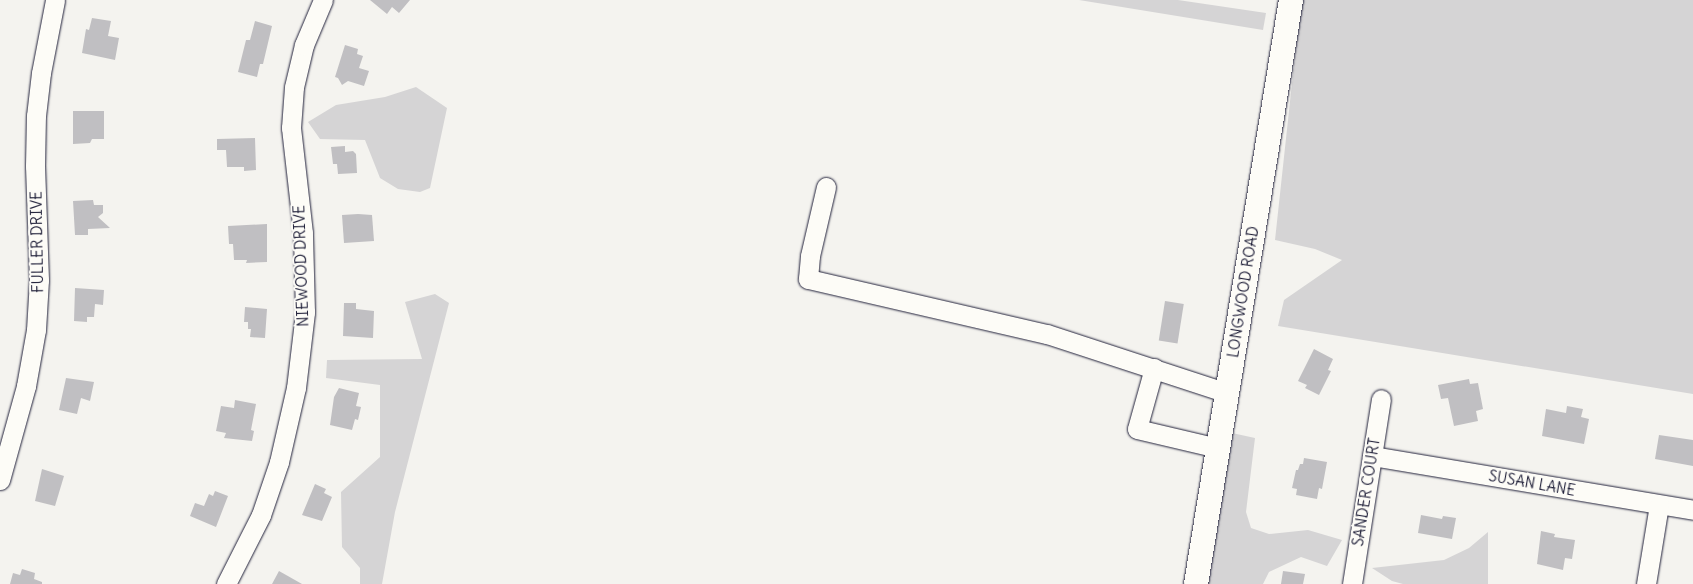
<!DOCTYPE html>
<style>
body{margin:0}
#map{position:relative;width:1693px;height:584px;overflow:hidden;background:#f4f3ef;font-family:Delius,sans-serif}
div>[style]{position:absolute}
.green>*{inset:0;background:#d5d4d5}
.building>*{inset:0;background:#c0bfc2;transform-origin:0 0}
.roads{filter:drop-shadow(0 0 1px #22223b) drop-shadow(0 0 1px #22223b)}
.minor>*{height:19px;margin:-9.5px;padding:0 9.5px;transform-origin:9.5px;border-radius:9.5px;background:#fdfcf7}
.major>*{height:24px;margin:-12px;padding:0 12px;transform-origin:12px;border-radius:12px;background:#fdfcf7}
span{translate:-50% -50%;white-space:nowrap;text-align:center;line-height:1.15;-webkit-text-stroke:4px #fdfcf7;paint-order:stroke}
.street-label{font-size:15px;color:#22223b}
</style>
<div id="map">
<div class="green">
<i style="clip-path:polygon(1079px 0,1178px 0,1266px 13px,1263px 30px)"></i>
<i style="clip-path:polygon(1301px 0,1693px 0,1693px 394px,1278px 326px,1284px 300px,1342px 260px,1315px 249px,1275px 240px)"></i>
<i style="clip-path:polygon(416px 87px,447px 108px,430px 188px,420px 192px,398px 189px,380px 178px,365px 140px,320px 139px,308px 122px,336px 105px,385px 97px)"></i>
<i style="clip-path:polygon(435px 294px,449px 303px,395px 512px,382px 584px,360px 584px,360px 568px,342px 547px,341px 492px,380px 457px,380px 385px,326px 378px,327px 360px,422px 359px,405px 302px)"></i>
<i style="clip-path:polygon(1232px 433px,1255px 438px,1246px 512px,1251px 528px,1269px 534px,1308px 530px,1342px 540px,1327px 566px,1301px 557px,1269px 572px,1263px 584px,1206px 584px)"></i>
<i style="clip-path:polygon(1488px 532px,1488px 584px,1403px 584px,1392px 581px,1372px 568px,1444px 560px,1469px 548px)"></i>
</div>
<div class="building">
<i style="clip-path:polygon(370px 0,410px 0,399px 13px,392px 7px,387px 14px)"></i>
<i style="clip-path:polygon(92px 18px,111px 21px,108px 36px,119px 38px,115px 60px,82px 53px,86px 29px,89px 30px)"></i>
<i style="clip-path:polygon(255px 21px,272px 26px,263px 64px,260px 64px,257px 77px,238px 72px,246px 40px,250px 40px)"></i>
<i style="clip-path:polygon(345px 45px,358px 49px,357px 54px,363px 56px,359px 68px,369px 71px,364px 86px,348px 81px,342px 85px,338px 78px,335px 77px)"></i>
<i style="clip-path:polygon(73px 111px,104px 111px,104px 139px,92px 139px,90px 143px,73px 144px)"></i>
<i style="clip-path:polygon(255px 138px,256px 170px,244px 171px,244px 167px,227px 167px,226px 150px,217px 150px,217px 139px)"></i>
<i style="clip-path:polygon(345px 146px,345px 152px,353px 151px,356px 154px,357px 173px,338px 174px,337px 164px,333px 164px,331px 147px)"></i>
<i style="clip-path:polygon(93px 200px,94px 205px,103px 205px,103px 213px,98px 217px,110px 228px,88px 229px,88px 235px,75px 235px,73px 201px)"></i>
<i style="clip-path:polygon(358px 214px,372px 215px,374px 241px,344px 243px,342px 215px)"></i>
<i style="clip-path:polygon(267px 224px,267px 262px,246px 263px,247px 260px,234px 260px,233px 244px,229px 244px,228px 226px)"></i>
<i style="clip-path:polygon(75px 288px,104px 290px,103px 305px,95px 304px,94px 317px,87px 317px,87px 322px,74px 321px)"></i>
<i style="left:1165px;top:301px;width:19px;height:40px;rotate:9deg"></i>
<i style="clip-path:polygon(344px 303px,356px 303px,356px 309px,374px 311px,373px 338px,343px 336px)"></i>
<i style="clip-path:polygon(245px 307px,267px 309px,265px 338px,250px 337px,251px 329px,248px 329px,248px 322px,244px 322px)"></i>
<i style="clip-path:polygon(1314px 349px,1333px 359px,1328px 370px,1331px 371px,1319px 395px,1305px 388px,1307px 385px,1298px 381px)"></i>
<i style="clip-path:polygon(66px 378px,94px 382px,90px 401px,81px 398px,77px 414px,59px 410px)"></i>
<i style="clip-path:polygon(1469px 379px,1470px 384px,1478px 383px,1483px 409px,1476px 411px,1478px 421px,1454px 426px,1448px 398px,1441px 399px,1438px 385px)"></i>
<i style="clip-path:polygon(339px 388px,359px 393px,356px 406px,361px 407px,358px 420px,355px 419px,352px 430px,330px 425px,334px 397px)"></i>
<i style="clip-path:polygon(235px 400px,256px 404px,251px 430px,254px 431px,252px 441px,224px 438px,226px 433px,216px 431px,221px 406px,234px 408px)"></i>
<i style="clip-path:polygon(1567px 406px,1583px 409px,1581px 417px,1589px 419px,1584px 444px,1542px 436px,1546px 409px,1566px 413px)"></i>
<i style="clip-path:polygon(1659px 435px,1693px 440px,1693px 466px,1655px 459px)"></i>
<i style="clip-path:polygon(1304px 458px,1327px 462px,1322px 489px,1319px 488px,1317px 499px,1296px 495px,1297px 489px,1292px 488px,1296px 470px,1298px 470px,1300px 464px,1303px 464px)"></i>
<i style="clip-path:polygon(42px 469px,64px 476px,55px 506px,35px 501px)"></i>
<i style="clip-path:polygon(315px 484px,326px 489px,324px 493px,332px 497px,322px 521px,302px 515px)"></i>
<i style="clip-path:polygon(215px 491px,228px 496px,216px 527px,190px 516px,195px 503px,204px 506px,209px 494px,213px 496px)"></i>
<i style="clip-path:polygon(1421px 515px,1442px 519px,1443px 516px,1456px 518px,1452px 539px,1418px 533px)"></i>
<i style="clip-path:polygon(1541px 531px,1555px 534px,1554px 537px,1575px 540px,1572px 559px,1565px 558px,1563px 570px,1537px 564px)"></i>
<i style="clip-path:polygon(22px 569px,35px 573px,34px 579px,42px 582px,42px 584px,10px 584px,13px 573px,20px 575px)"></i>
<i style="clip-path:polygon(279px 571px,302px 584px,272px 584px)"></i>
<i style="clip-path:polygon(1283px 571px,1305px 574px,1303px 584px,1281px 584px)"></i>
</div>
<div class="roads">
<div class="minor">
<i style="left:826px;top:187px;width:71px;rotate:103.1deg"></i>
<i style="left:810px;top:256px;width:23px;rotate:95deg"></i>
<i style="left:808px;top:279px;width:245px;rotate:13deg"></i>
<i style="left:1047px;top:334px;width:189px;rotate:18.1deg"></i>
<i style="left:1154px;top:368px;width:63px;rotate:105.6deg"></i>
<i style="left:1137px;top:429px;width:83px;rotate:13.2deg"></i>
<i style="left:1372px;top:456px;width:326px;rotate:9.5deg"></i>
<i style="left:0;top:480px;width:98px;rotate:-74.5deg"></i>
<i style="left:26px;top:386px;width:57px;rotate:-79.9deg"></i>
<i style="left:36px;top:330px;width:50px;rotate:-86.6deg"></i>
<i style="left:39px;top:280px;width:114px;rotate:-92deg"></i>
<i style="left:35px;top:166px;width:50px;rotate:-88.9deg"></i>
<i style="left:36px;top:116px;width:43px;rotate:-83.4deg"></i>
<i style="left:41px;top:73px;width:74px;rotate:-79.1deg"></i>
<i style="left:226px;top:584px;width:77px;rotate:-63.1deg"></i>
<i style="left:261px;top:515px;width:56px;rotate:-71.2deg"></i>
<i style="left:279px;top:462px;width:76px;rotate:-77.1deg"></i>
<i style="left:296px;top:388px;width:77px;rotate:-83.2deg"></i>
<i style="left:305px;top:312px;width:79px;rotate:-91.5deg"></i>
<i style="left:303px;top:233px;width:106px;rotate:-96.5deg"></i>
<i style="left:291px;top:128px;width:41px;rotate:-85.8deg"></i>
<i style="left:294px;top:87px;width:43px;rotate:-76.6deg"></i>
<i style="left:304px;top:45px;width:49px;rotate:-67.1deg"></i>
<i style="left:1352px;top:584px;width:187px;rotate:-81.1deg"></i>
<i style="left:1646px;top:584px;width:80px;rotate:-80.7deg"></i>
</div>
<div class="major">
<i style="left:1196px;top:584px;width:592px;rotate:-80.76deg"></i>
</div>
</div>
<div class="street-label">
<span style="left:37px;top:242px;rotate:-91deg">FULLER DRIVE</span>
<span style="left:301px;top:266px;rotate:-92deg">NIEWOOD DRIVE</span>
<span style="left:1243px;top:292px;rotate:-81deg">LONGWOOD ROAD</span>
<span style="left:1532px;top:483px;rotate:10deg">SUSAN LANE</span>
<span style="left:1366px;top:492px;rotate:-81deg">SANDER COURT</span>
</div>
</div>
